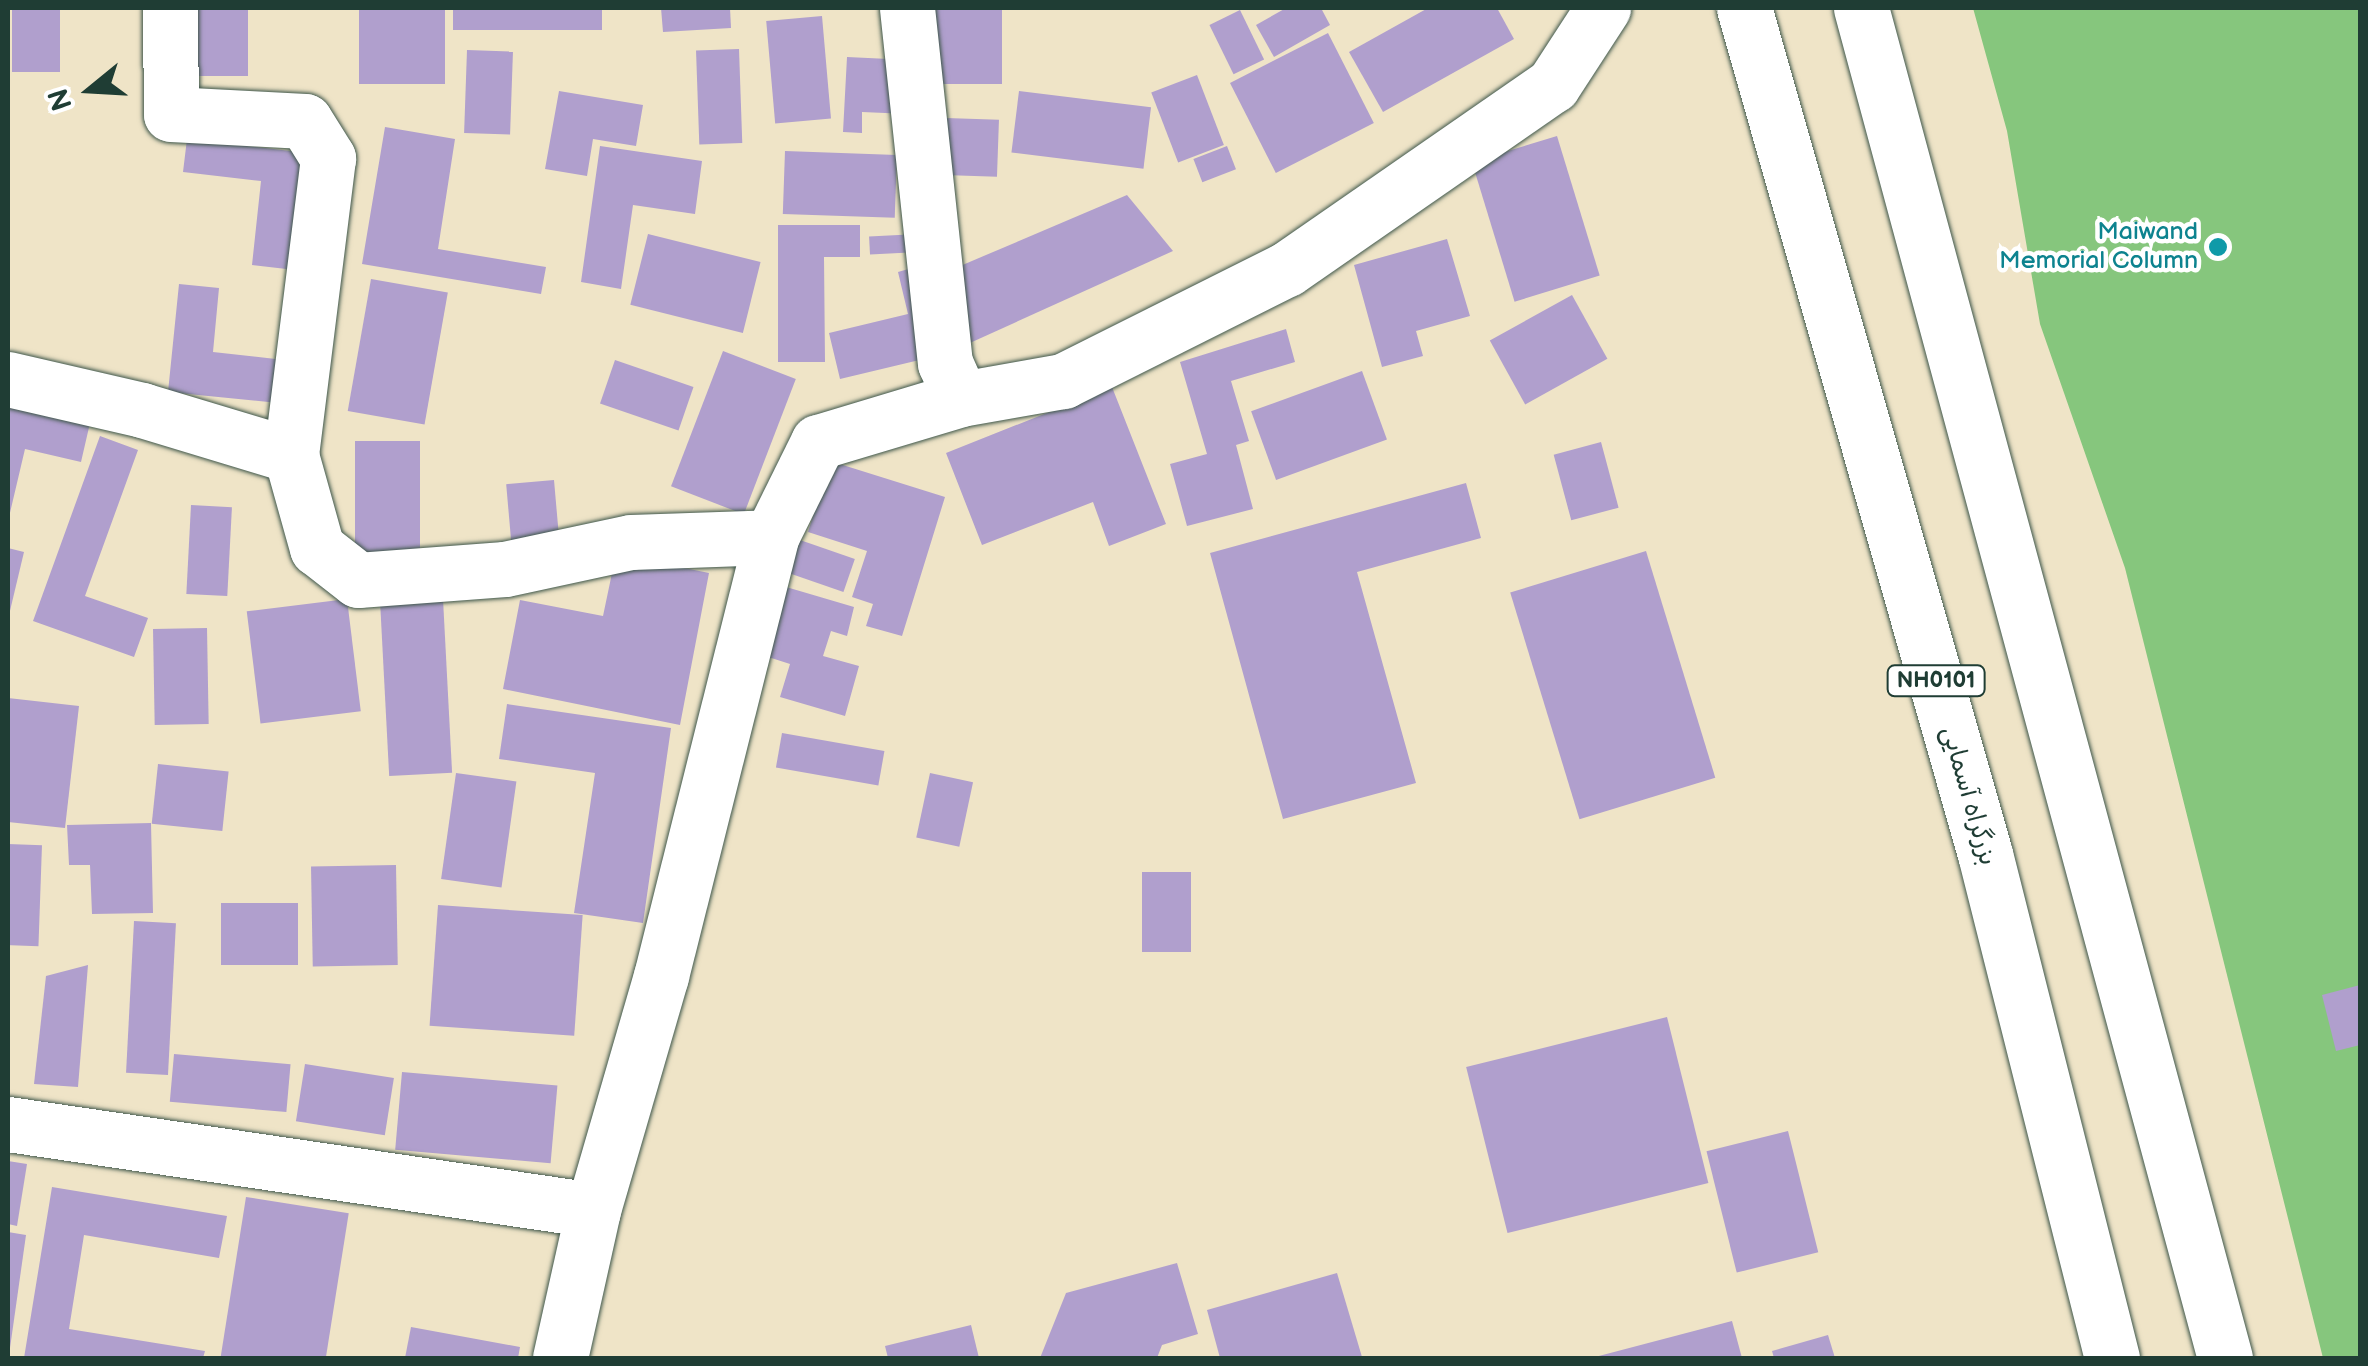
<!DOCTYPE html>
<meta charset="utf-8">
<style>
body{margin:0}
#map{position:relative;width:2368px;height:1366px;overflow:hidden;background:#efe4c7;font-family:"Balsamiq Sans","Playpen Sans Arabic",sans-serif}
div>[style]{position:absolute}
.green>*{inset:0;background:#86c67d}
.building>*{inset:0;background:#b09fcd;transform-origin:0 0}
.roads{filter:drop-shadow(0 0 2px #3e564a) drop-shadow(0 0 2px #3e564a)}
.street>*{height:55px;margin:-27.5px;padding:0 27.5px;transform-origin:27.5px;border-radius:27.5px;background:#fff}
.highway>*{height:55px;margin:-27.5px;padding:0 27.5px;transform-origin:27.5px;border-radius:27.5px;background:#fff}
.dots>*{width:28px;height:28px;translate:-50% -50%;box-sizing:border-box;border:5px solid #fff;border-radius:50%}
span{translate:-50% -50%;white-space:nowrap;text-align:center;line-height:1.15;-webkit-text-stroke:9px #fff;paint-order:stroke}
.shield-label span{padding:2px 8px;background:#fff;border:2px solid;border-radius:8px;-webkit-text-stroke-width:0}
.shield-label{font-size:22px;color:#1f3d34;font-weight:700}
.culture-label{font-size:25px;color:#0d838f}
.right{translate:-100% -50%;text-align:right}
.street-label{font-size:25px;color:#1f3d34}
.frame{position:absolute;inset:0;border:10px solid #1f3d34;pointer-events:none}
.north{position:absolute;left:40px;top:40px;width:100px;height:100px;-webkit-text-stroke:8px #fff;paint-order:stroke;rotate:252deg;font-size:28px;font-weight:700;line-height:40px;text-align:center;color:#1f3d34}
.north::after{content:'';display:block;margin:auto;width:35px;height:45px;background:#1f3d34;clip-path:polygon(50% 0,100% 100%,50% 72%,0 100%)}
</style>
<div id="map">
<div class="green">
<i style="clip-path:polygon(1973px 8px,2360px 8px,2360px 1358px,2323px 1358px,2125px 568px,2040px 324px,2007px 131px)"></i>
</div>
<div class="building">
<i style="left:12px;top:8px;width:48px;height:64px"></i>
<i style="left:194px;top:8px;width:54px;height:68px"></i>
<i style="left:359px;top:8px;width:86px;height:76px"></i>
<i style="left:453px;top:8px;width:149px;height:22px"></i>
<i style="clip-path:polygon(661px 8px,730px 8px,731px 28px,663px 32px)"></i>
<i style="left:929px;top:8px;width:73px;height:76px"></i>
<i style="clip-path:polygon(1286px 8px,1321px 8px,1330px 25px,1274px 57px,1256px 25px)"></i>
<i style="clip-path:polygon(1428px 8px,1497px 8px,1514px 39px,1383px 112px,1349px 52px)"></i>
<i style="left:1240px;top:10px;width:55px;height:34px;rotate:64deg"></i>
<i style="left:822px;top:16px;width:103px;height:56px;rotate:85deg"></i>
<i style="left:1328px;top:33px;width:101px;height:110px;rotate:63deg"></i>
<i style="left:739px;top:49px;width:94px;height:43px;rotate:88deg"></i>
<i style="left:467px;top:50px;width:46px;height:83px;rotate:2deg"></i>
<i style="clip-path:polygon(847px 57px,910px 60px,908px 114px,862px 112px,862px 133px,843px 132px)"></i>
<i style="left:1197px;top:75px;width:75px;height:49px;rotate:69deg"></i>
<i style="clip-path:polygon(559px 91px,643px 105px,636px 146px,593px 139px,587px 176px,545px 169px)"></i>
<i style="left:1019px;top:91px;width:133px;height:62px;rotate:7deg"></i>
<i style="left:946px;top:118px;width:53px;height:57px;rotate:2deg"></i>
<i style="clip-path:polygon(385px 127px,455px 139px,438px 249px,546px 267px,541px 294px,362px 264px)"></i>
<i style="left:1557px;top:136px;width:146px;height:89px;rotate:73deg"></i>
<i style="clip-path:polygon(187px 139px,308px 153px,295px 270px,252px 265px,261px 181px,183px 172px)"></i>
<i style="clip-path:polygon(600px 146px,702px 161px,695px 214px,633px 205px,621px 289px,581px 282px)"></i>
<i style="left:1227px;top:146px;width:25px;height:36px;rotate:69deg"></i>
<i style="left:785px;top:151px;width:112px;height:63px;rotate:2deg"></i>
<i style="clip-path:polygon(1127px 195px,1173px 251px,961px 347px,939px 275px)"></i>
<i style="clip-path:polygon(778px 225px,860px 225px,860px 257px,824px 257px,825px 362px,778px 362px)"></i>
<i style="left:648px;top:234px;width:116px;height:73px;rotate:14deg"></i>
<i style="left:918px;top:234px;width:18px;height:49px;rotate:87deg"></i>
<i style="clip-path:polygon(1447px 239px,1470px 316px,1416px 331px,1423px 356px,1382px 367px,1354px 265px)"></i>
<i style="clip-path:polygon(912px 268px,932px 357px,840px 379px,829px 333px,908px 314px,898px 272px)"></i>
<i style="left:371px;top:279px;width:78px;height:134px;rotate:10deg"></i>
<i style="clip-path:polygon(179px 284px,219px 288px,213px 352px,293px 361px,288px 404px,168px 392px)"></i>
<i style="left:1572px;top:295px;width:73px;height:94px;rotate:61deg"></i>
<i style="clip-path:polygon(1286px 329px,1295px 362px,1231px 381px,1249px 441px,1236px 445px,1253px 509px,1187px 526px,1170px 464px,1207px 454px,1180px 362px)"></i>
<i style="left:723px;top:351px;width:78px;height:145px;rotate:21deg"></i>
<i style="left:615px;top:360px;width:83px;height:46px;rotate:19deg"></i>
<i style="left:1362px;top:371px;width:73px;height:118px;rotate:70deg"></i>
<i style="clip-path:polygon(1112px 387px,1166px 524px,1109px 546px,1093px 502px,982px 545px,946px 453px)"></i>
<i style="clip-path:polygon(8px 404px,90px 423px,81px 462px,25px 449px,9px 517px)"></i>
<i style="clip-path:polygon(100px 436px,138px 450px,85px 596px,148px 618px,134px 657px,33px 621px)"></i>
<i style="left:355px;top:441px;width:65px;height:112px"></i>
<i style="left:1601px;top:442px;width:68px;height:49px;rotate:75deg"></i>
<i style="clip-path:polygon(830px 461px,945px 497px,902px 636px,866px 626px,873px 604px,852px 597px,867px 551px,808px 532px)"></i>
<i style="left:554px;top:480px;width:57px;height:48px;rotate:85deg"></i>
<i style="clip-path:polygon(1466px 483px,1481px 538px,1357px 572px,1416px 783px,1283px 819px,1210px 553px)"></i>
<i style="left:191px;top:505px;width:41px;height:89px;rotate:3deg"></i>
<i style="left:800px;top:540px;width:58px;height:35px;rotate:19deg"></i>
<i style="clip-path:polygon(8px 548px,24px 552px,9px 615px,8px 615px)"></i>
<i style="left:1646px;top:551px;width:237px;height:142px;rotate:73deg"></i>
<i style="clip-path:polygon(616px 554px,709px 573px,680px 725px,503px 689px,520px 600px,603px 616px)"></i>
<i style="clip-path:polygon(776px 584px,854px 607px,847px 636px,831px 631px,823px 656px,859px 666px,845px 716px,780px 697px,790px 664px,756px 653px)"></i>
<i style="left:347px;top:599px;width:113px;height:101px;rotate:83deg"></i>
<i style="left:443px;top:599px;width:174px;height:63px;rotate:87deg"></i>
<i style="left:207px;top:628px;width:96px;height:54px;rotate:89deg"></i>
<i style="clip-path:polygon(8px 698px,79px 706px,65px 828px,8px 822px)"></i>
<i style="clip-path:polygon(507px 704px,671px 728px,643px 923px,574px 913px,595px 773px,499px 759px)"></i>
<i style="left:782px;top:733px;width:104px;height:35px;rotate:10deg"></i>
<i style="left:158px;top:764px;width:71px;height:60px;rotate:6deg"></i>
<i style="left:456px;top:773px;width:61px;height:107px;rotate:8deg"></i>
<i style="left:930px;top:773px;width:44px;height:66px;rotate:12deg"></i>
<i style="clip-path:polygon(151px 823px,153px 913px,92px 914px,90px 865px,69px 865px,67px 825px)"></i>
<i style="left:8px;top:844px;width:34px;height:101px;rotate:2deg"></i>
<i style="left:396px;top:865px;width:100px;height:85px;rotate:89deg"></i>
<i style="left:1142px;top:872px;width:49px;height:80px"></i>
<i style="left:298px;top:903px;width:62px;height:77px;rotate:90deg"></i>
<i style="left:438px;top:905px;width:145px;height:121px;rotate:4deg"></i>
<i style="left:134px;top:921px;width:42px;height:152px;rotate:3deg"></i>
<i style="clip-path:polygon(88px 965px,78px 1087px,34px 1084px,46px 976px)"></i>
<i style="clip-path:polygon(2360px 985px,2360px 1045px,2336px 1051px,2322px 995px)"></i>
<i style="left:1667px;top:1017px;width:171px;height:207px;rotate:76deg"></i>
<i style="left:174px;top:1054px;width:117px;height:48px;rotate:5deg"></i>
<i style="left:305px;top:1064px;width:90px;height:58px;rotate:9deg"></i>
<i style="left:402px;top:1072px;width:156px;height:78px;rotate:5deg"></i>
<i style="left:1788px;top:1131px;width:125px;height:84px;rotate:76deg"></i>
<i style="clip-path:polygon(8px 1161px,27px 1164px,17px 1226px,8px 1224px)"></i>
<i style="clip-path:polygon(52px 1187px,227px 1216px,219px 1258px,84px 1235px,69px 1329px,205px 1351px,203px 1358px,24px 1358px)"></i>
<i style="left:246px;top:1197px;width:104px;height:163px;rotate:9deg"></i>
<i style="clip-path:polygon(8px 1232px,26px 1235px,10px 1348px,8px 1348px)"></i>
<i style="clip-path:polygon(1177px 1263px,1198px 1334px,1162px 1345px,1157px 1358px,1040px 1358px,1066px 1293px)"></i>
<i style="clip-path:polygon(1337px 1273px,1362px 1357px,1220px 1358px,1207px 1310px)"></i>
<i style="clip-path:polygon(1732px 1321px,1742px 1358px,1595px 1358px,1595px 1357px)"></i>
<i style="clip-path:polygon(971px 1325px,979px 1358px,888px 1358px,885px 1346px)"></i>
<i style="clip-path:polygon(411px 1327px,520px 1347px,518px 1358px,405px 1358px)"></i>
<i style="clip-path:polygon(1828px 1335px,1835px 1358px,1774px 1358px,1772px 1351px)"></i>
</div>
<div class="roads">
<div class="street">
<i style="left:170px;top:8px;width:106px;rotate:89.5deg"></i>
<i style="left:171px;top:114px;width:134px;rotate:3deg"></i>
<i style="left:305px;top:121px;width:44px;rotate:58.1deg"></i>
<i style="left:328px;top:158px;width:299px;rotate:97.1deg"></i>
<i style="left:291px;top:455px;width:97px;rotate:74.4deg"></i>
<i style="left:317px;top:548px;width:52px;rotate:38deg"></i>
<i style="left:358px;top:580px;width:147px;rotate:-4.3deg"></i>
<i style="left:505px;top:569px;width:129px;rotate:-12.1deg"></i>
<i style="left:631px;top:542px;width:140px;rotate:-2deg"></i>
<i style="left:907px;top:8px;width:357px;rotate:83.9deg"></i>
<i style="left:945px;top:363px;width:39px;rotate:66deg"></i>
<i style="left:8px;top:379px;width:138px;rotate:13deg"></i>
<i style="left:142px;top:410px;width:156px;rotate:16.8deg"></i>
<i style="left:8px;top:1124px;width:591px;rotate:8.36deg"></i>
<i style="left:560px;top:1358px;width:152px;rotate:-77.4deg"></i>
<i style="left:593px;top:1210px;width:244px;rotate:-73.8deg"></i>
<i style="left:661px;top:976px;width:453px;rotate:-75.9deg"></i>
<i style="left:771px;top:537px;width:106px;rotate:-63.7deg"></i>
<i style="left:818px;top:442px;width:149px;rotate:-16.7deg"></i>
<i style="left:961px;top:399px;width:104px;rotate:-10deg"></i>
<i style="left:1063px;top:381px;width:250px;rotate:-26.6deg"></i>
<i style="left:1287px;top:269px;width:323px;rotate:-34.7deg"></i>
<i style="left:1553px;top:85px;width:92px;rotate:-57deg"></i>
</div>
<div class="highway">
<i style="left:1744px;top:8px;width:880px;rotate:74.1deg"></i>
<i style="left:1985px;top:854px;width:520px;rotate:75.86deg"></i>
<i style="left:1861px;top:8px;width:1398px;rotate:74.91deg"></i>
</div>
</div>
<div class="dots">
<i style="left:2218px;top:247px;background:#0f9aa8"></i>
</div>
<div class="shield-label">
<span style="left:1936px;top:681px">NH0101</span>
</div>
<div class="culture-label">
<span class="right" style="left:2198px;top:247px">Maiwand<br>Memorial Column</span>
</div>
<div class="street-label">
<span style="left:1968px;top:796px;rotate:74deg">بزرگراه آسمایی</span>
</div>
<div class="frame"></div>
<div class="north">N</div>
</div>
